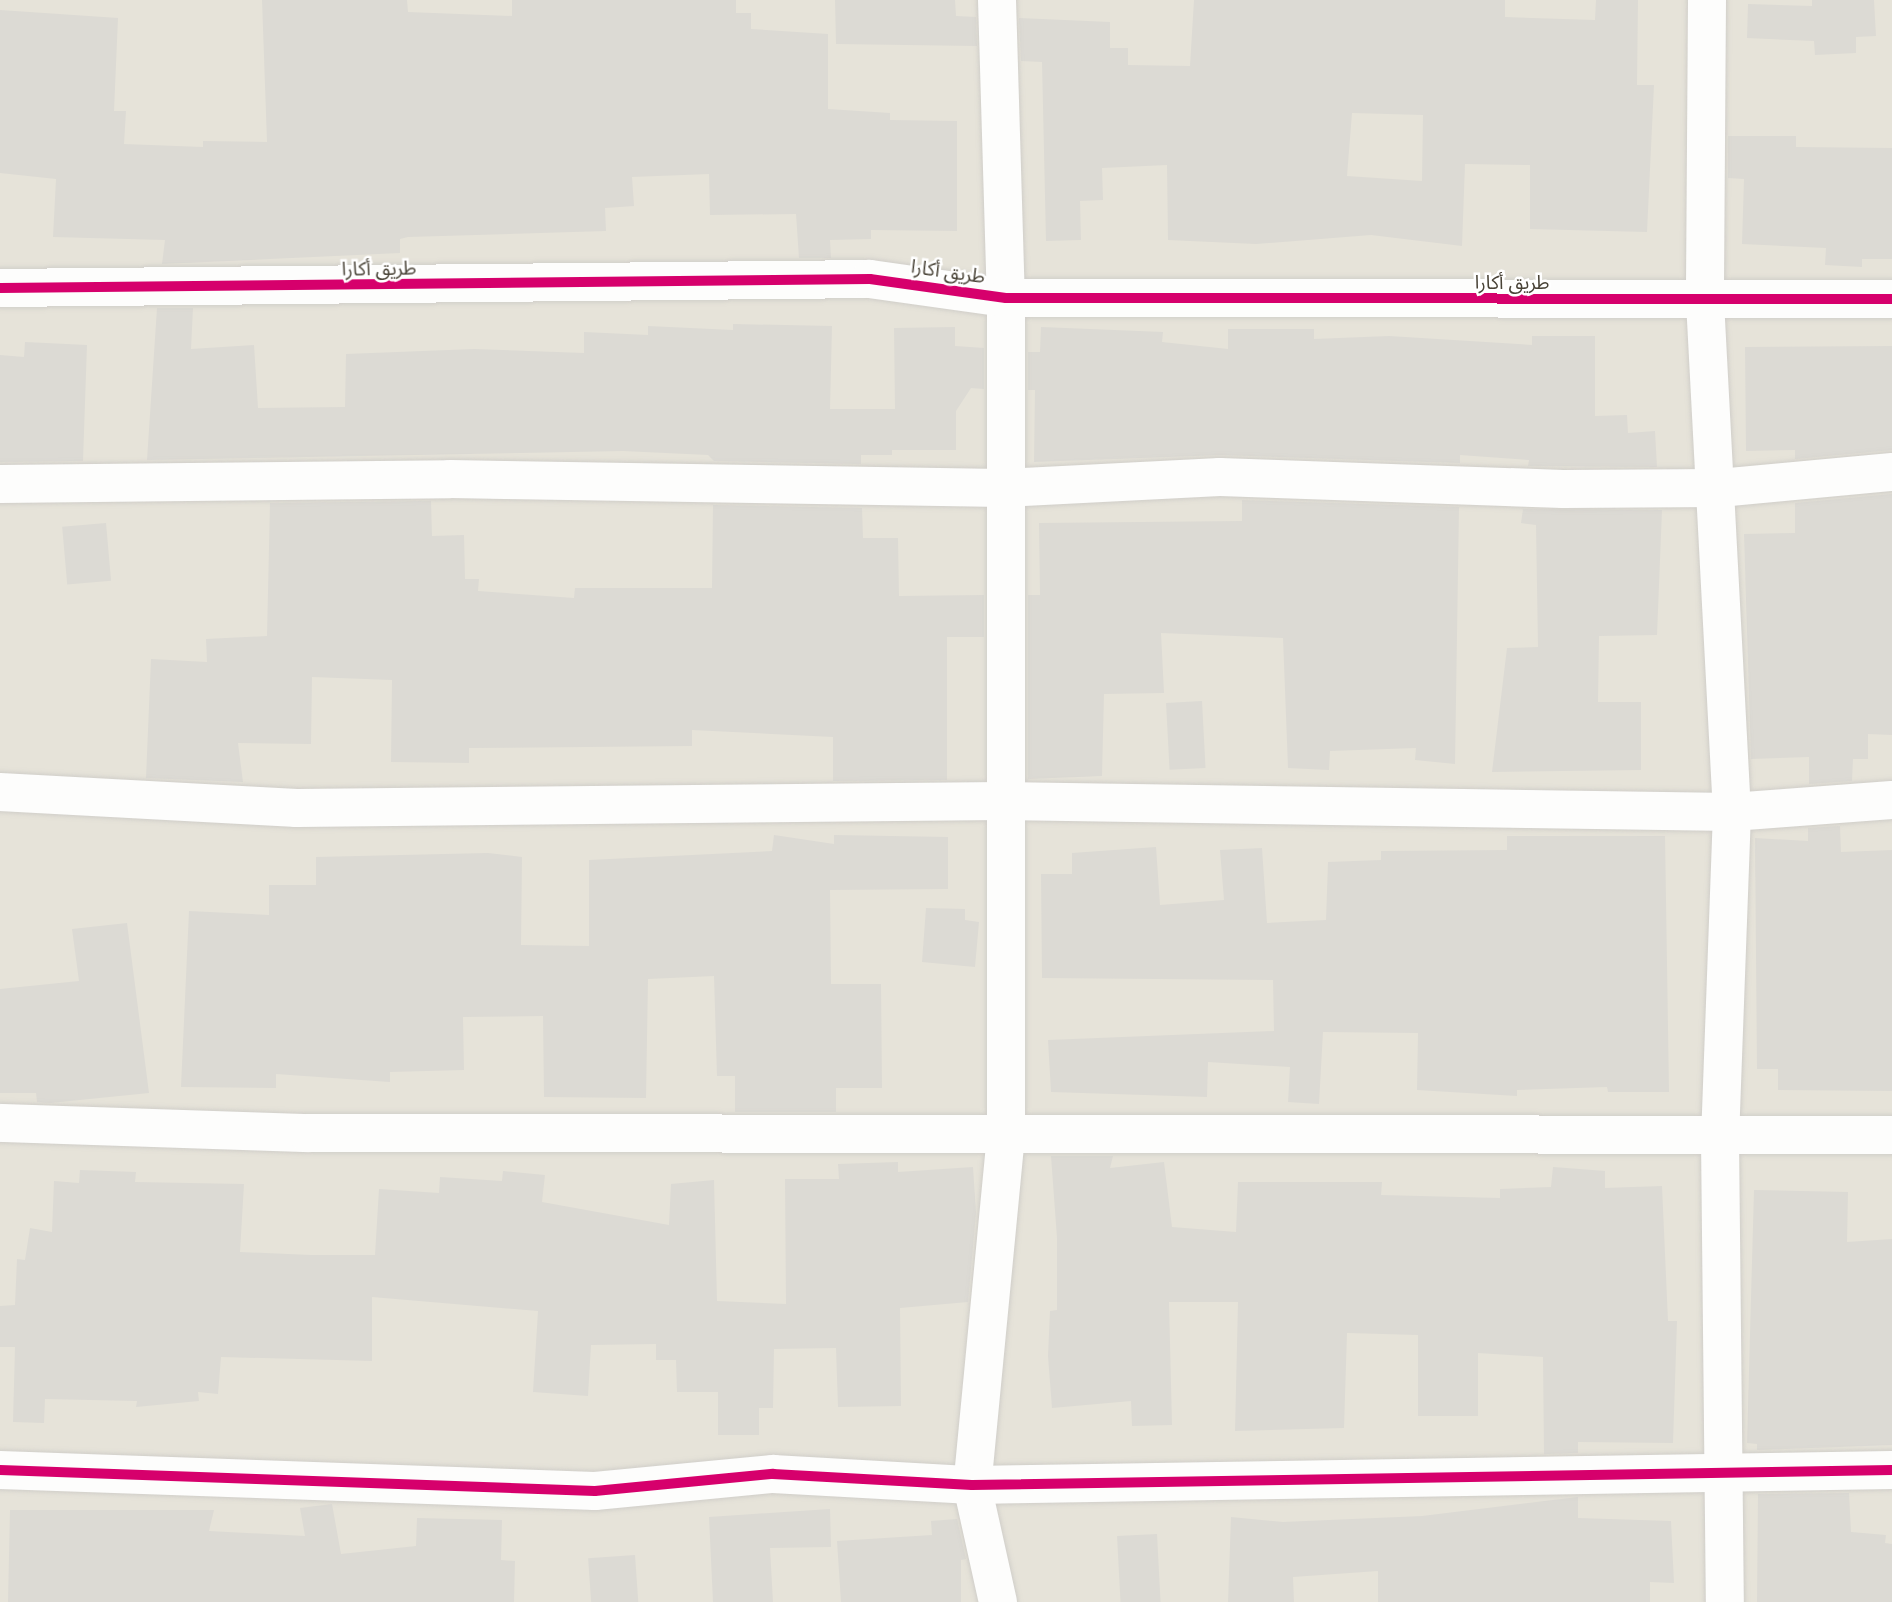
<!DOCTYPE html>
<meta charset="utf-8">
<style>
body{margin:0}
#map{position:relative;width:1892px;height:1602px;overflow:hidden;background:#f2f1ec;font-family:"Noto Sans","Noto Sans Arabic",sans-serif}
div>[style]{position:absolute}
.residential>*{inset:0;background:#e6e3d9;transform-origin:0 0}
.building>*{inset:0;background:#dcdad4;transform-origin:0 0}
.roads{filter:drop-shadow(0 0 2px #d0cec9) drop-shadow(0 0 2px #d0cec9)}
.minor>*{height:38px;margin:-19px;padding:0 19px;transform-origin:19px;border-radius:19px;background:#fdfdfc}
.cycleway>*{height:10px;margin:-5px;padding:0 5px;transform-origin:5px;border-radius:5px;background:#d6006c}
span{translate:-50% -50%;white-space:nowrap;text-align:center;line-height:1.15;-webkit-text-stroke:5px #fff;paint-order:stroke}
.street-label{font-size:19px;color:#494337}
</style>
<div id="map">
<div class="residential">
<i style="left:0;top:0;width:1892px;height:1602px"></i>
</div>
<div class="building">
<i style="clip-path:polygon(262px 0,407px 0,408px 12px,512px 16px,512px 0,736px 0,736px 13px,751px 13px,751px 29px,828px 34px,828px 109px,890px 113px,890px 120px,957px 121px,957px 231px,871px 230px,871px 239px,830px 240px,831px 258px,799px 258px,796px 214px,710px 215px,709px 174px,632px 177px,634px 206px,605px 208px,606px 231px,408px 237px,400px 239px,400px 253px,162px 264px,165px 240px,53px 237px,56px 179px,0 173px,0 10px,118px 18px,114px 111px,126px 111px,124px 144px,203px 147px,203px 141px,267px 142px)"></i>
<i style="clip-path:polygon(835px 0,955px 0,956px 16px,976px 17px,977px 46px,836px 44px)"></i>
<i style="clip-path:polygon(evenodd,1194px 0,1505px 0,1505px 17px,1595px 20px,1596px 0,1638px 0,1637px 85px,1654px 85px,1647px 232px,1530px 229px,1530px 165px,1465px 164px,1462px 246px,1371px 235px,1256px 244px,1168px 240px,1167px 165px,1102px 168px,1103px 200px,1080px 201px,1081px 240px,1046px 241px,1042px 62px,1021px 61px,1019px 18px,1110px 22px,1110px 48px,1128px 48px,1128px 65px,1190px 66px,1194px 0,1352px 113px,1423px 115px,1422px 181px,1347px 176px,1352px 113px)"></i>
<i style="clip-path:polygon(1812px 0,1874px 0,1876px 36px,1856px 37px,1856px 53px,1815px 55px,1814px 41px,1747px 38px,1748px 4px,1812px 6px)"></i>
<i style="clip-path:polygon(1728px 136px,1796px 136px,1796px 147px,1892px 148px,1892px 259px,1862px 259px,1862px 267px,1825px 265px,1826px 248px,1742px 244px,1744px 179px,1728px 178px)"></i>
<i style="clip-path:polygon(157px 308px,193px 308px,191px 349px,254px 345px,258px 408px,345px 407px,346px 354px,474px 349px,584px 353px,584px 332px,648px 335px,648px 326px,733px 330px,733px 324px,832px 326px,830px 409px,895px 409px,894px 328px,955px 327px,955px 346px,984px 348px,984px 389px,971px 388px,956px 411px,956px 450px,892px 450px,892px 455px,861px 455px,861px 464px,714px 461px,708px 455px,623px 451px,147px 460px)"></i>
<i style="clip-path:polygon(1041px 327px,1163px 332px,1162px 342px,1228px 349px,1228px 329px,1314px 329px,1314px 339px,1389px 336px,1532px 345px,1532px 336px,1595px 336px,1595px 416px,1627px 415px,1628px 433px,1655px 431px,1657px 467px,1528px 466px,1529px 460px,1460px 455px,1460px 463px,1221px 455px,1034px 462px,1035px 390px,1028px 390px,1028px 352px,1040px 352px)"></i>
<i style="clip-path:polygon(25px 342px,87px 345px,83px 461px,0 462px,0 355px,24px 357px)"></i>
<i style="clip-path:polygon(1892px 346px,1892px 450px,1795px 459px,1795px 450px,1746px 451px,1745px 347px)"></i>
<i style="clip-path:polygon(1892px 494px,1892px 735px,1868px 734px,1868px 759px,1853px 759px,1852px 781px,1809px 784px,1809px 757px,1751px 759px,1744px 534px,1795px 533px,1795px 503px)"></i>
<i style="clip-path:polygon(1242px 500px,1459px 507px,1455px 764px,1415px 760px,1416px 748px,1330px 751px,1329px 770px,1288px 768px,1283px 638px,1161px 633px,1164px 693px,1104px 694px,1102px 776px,1028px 779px,1028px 595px,1040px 595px,1039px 523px,1242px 521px)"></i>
<i style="clip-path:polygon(431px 501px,432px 536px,464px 535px,465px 579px,479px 579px,478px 591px,574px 598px,575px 588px,712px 588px,713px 505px,862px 508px,863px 538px,898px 538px,899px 596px,984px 595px,984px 637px,947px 637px,947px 780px,833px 781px,833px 737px,692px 730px,692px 746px,469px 748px,469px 763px,391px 762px,392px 680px,312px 677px,311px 744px,238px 743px,243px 782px,146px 778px,151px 659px,207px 662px,206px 639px,267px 636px,270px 503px)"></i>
<i style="clip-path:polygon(1523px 509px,1662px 510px,1657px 635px,1599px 636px,1598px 702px,1641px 702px,1641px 770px,1492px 772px,1507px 648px,1538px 647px,1536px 525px,1521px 523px)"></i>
<i style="left:106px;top:523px;width:58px;height:44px;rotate:85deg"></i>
<i style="left:1202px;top:701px;width:67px;height:36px;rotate:87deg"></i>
<i style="clip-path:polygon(1840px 826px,1841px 852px,1892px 850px,1892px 1091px,1778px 1090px,1778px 1069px,1757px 1069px,1755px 838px,1808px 841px,1808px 828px)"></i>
<i style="clip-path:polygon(774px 835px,834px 844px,834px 835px,948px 837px,948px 889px,830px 890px,831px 984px,881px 984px,882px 1088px,836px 1088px,836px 1112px,735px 1112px,735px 1076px,717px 1076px,714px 976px,648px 979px,646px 1098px,544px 1097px,543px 1016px,463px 1017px,464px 1070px,390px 1072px,390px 1082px,276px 1074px,276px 1088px,181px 1087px,189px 911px,269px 915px,269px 885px,316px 885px,316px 857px,488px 853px,522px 857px,521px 945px,589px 946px,589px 860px,772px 851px)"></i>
<i style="clip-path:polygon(1507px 836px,1665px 836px,1669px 1092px,1608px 1092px,1607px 1087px,1517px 1090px,1517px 1096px,1417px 1090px,1418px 1033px,1323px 1032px,1319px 1104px,1288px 1102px,1290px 1067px,1208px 1062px,1207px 1097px,1051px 1092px,1048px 1040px,1274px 1031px,1273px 980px,1042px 978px,1041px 874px,1072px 874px,1072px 853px,1156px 847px,1160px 905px,1224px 900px,1220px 850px,1262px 848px,1267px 923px,1326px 920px,1328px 862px,1381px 860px,1381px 851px,1507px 850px)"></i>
<i style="clip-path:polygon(926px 908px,965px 909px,965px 920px,979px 922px,975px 967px,922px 962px)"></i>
<i style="clip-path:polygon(127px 923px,149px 1093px,50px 1103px,37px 1102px,36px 1093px,0 1093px,0 989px,79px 981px,72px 929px)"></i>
<i style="clip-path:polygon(1051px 1156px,1113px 1156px,1110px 1168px,1164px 1162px,1172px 1227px,1236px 1232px,1238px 1182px,1382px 1182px,1381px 1195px,1500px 1198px,1500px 1189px,1551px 1187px,1553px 1167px,1605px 1171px,1605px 1188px,1662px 1186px,1668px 1321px,1677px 1321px,1673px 1443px,1578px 1442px,1578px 1453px,1544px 1454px,1543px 1357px,1478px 1353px,1478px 1416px,1418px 1416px,1418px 1335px,1347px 1333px,1344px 1428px,1235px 1431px,1238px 1302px,1169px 1302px,1172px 1425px,1132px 1426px,1131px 1401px,1052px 1408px,1048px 1356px,1050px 1311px,1057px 1310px,1057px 1238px)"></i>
<i style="clip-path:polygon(898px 1162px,898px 1172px,973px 1167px,976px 1213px,968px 1302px,900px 1308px,901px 1406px,838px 1407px,836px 1348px,774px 1349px,773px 1408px,759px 1408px,759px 1435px,718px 1435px,718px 1392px,677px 1392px,676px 1360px,656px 1360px,656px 1344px,591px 1345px,588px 1396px,533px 1392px,538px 1311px,372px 1297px,372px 1361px,221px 1357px,218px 1394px,198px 1392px,199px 1401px,136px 1407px,137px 1401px,45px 1399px,44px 1423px,13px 1422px,15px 1347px,0 1347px,0 1306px,15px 1305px,17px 1259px,25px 1260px,30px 1228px,52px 1232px,54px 1181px,79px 1183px,80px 1170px,136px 1172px,135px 1182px,244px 1184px,240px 1252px,311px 1255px,375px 1255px,379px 1189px,439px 1193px,440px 1177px,502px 1181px,503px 1171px,545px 1175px,542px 1202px,669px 1225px,671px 1184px,714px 1180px,717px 1301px,786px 1304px,785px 1179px,839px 1179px,838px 1164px)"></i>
<i style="clip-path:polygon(1754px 1190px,1848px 1192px,1847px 1242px,1892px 1239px,1892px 1445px,1757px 1450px,1757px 1444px,1747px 1443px)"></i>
<i style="clip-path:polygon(1849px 1493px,1851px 1532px,1886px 1535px,1885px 1543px,1892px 1544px,1892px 1602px,1757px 1602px,1758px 1494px)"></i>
<i style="clip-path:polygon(1578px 1497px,1578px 1518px,1671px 1521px,1674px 1583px,1650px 1582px,1650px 1602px,1378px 1602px,1378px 1571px,1293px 1577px,1294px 1602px,1228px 1602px,1231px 1517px,1283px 1522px,1422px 1516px)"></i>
<i style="clip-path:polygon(332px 1504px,341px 1554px,416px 1546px,417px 1518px,502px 1520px,501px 1560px,515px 1561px,514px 1602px,8px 1602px,10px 1510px,214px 1510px,209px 1531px,305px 1536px,300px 1508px)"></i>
<i style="clip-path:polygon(830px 1509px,831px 1547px,770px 1548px,773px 1602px,713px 1602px,709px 1517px)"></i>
<i style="clip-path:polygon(957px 1519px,966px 1559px,961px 1560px,961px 1602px,841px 1602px,837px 1541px,932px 1535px,931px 1521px)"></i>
<i style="left:1157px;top:1534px;width:68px;height:40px;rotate:87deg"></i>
<i style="left:635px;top:1555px;width:47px;height:47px;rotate:86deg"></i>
</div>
<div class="roads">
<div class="minor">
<i style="left:997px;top:0;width:298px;rotate:88.3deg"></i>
<i style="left:1006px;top:298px;width:837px;rotate:90deg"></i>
<i style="left:1006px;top:1135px;width:352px;rotate:95.5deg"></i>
<i style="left:972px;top:1485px;width:120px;rotate:77.5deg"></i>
<i style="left:1707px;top:0;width:301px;rotate:90.4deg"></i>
<i style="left:1705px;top:301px;width:512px;rotate:86.98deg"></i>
<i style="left:1732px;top:812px;width:327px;rotate:92.1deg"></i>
<i style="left:1720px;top:1139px;width:463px;rotate:89.4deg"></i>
<i style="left:0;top:288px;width:870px;rotate:-0.59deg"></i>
<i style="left:870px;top:279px;width:137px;rotate:8deg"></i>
<i style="left:1006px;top:298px;width:886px;rotate:0.06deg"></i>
<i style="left:0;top:484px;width:450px;rotate:-0.6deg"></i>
<i style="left:450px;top:479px;width:554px;rotate:0.93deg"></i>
<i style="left:1004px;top:488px;width:216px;rotate:-2.9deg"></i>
<i style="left:1220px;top:477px;width:343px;rotate:2deg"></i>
<i style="left:1563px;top:489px;width:156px;rotate:-0.4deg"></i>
<i style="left:1719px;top:488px;width:174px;rotate:-5.3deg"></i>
<i style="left:0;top:792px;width:297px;rotate:3.1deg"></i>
<i style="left:297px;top:808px;width:704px;rotate:-0.57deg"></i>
<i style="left:1001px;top:801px;width:731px;rotate:0.86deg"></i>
<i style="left:1732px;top:812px;width:160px;rotate:-4.3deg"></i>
<i style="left:0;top:1123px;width:307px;rotate:1.9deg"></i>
<i style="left:307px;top:1133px;width:1585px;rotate:0.07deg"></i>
<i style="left:0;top:1470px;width:595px;rotate:2.02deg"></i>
<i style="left:595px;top:1491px;width:179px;rotate:-5.5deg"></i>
<i style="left:773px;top:1474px;width:199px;rotate:3.2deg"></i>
<i style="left:972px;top:1485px;width:920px;rotate:-0.93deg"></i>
</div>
</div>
<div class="cycleway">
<i style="left:0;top:288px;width:870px;rotate:-0.59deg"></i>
<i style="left:870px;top:279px;width:137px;rotate:8deg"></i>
<i style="left:1006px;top:298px;width:886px;rotate:0.06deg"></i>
<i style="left:0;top:1470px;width:595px;rotate:2.02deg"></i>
<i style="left:595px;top:1491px;width:179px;rotate:-5.5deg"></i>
<i style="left:773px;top:1474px;width:199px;rotate:3.2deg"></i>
<i style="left:972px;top:1485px;width:920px;rotate:-0.93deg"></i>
</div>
<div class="street-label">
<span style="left:379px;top:269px;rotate:-1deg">طريق أكارا</span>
<span style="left:948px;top:272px;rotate:8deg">طريق أكارا</span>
<span style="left:1512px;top:283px">طريق أكارا</span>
</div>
</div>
